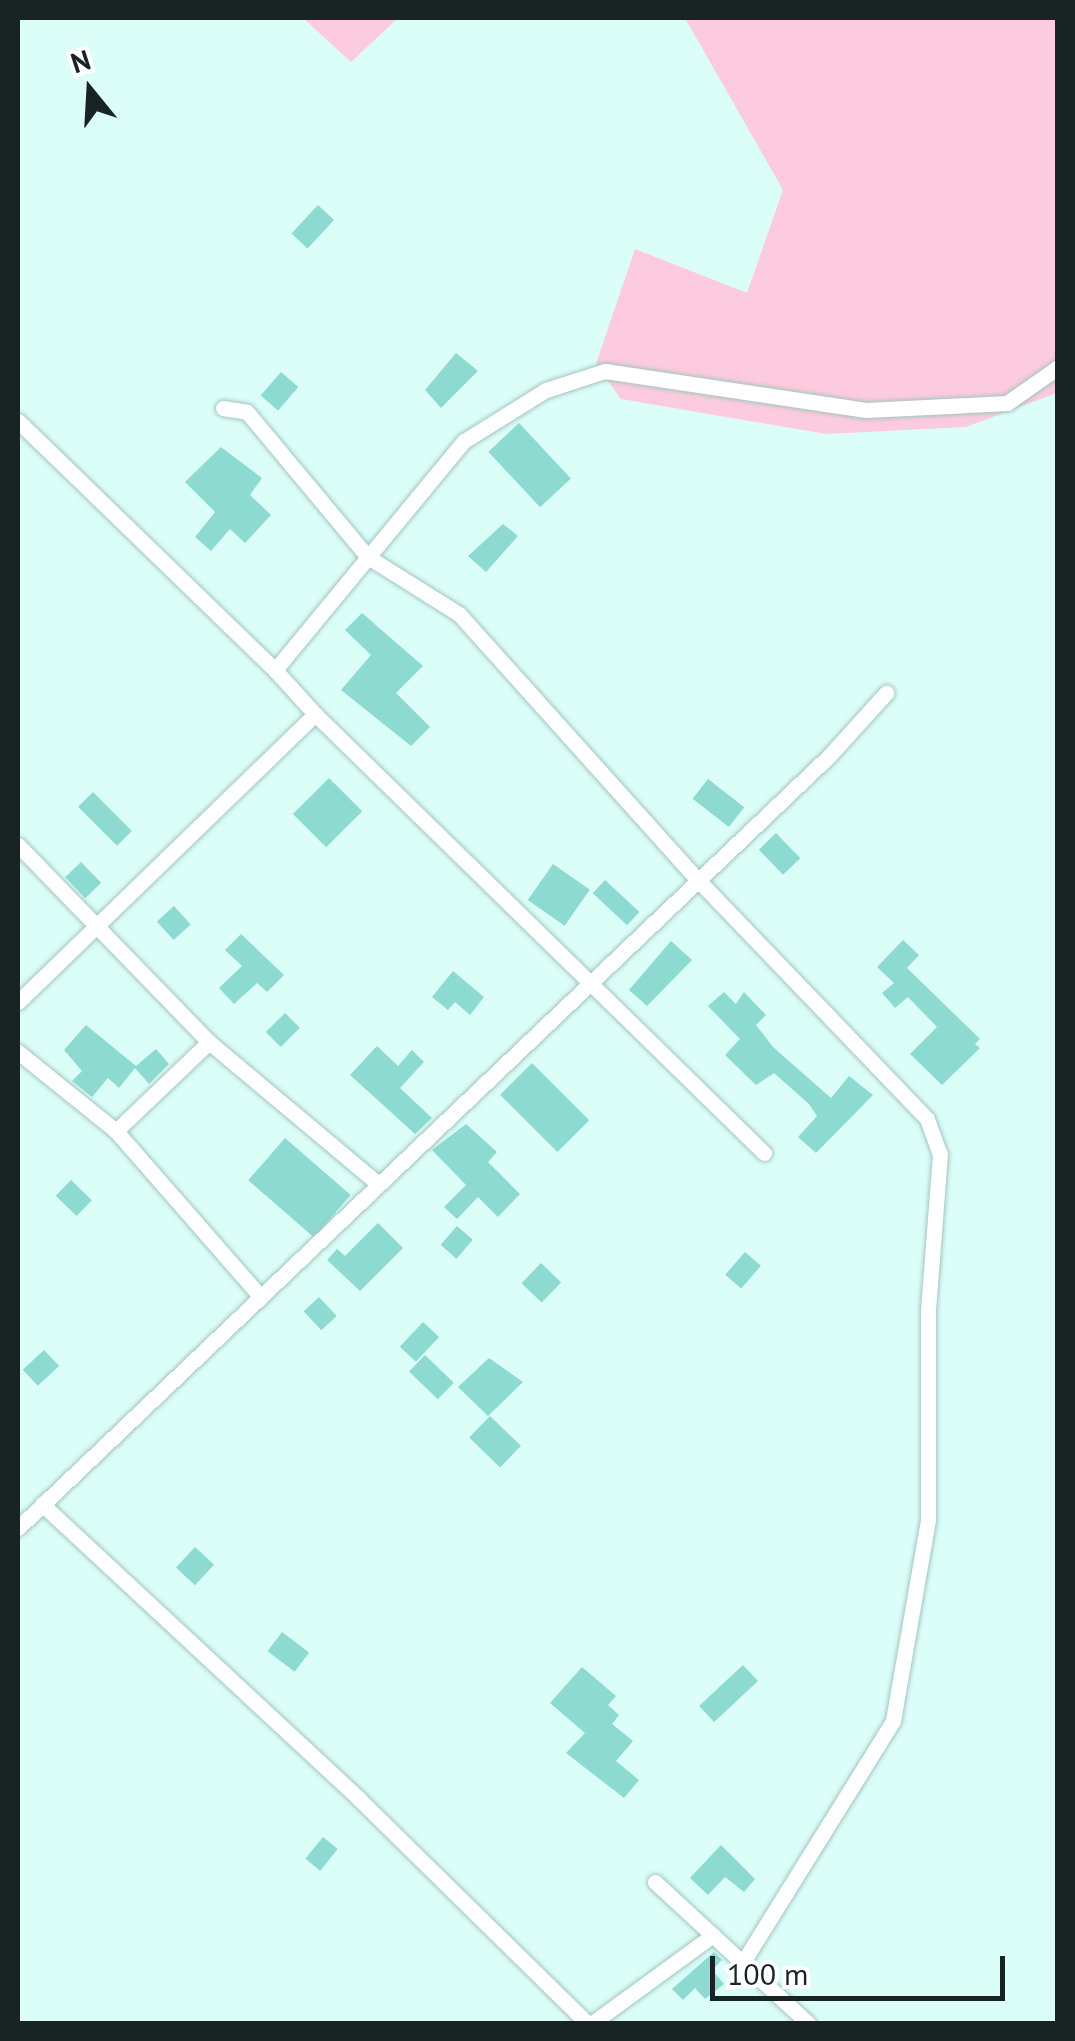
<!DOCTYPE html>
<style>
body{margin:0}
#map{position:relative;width:1075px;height:2041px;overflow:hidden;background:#dcfef9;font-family:"PT Sans",sans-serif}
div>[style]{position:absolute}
.green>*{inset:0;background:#fdcbde}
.building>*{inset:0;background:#8ddad1;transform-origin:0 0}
.roads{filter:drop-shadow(0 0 2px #a4c5c1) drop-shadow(0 0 2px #a4c5c1)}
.minor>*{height:15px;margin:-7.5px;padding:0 7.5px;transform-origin:7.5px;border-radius:7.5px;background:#fff}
span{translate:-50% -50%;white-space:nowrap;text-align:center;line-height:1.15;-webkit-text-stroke:8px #fff;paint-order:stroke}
.frame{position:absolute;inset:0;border:20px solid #182423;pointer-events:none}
.north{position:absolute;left:40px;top:40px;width:100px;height:100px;-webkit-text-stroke:8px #fff;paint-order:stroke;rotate:342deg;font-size:28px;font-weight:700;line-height:40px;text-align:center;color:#182423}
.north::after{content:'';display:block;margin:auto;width:35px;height:45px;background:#182423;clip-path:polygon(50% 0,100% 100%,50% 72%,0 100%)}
.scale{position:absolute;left:710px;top:1956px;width:295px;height:45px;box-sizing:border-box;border:5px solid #182423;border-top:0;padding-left:12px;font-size:30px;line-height:35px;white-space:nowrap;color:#182423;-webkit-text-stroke:8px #fff;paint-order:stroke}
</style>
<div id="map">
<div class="green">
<i style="clip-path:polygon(303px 18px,398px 18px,351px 62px)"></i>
<i style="clip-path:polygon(685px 18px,1057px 18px,1057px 393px,966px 427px,826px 434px,621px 399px,596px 364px,635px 249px,747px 293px,783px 190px)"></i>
</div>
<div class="building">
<i style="left:318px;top:205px;width:22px;height:39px;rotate:43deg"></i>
<i style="clip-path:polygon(456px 353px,478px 371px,441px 408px,425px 390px)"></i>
<i style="left:281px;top:372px;width:23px;height:31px;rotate:41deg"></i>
<i style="left:519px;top:423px;width:76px;height:42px;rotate:47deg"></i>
<i style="clip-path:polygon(221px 447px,262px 478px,250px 495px,271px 515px,245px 543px,230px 529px,211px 551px,195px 537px,215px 512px,185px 482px)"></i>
<i style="clip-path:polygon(503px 524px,518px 536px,486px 572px,468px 556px)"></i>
<i style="clip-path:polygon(362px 613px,423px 666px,396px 693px,430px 727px,411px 746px,341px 690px,371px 655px,345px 630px)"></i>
<i style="left:329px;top:778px;width:47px;height:51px;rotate:45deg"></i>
<i style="left:708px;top:779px;width:46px;height:25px;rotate:38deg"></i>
<i style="left:93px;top:792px;width:55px;height:21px;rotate:45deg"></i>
<i style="left:776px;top:833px;width:35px;height:24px;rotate:46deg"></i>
<i style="left:81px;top:862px;width:29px;height:22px;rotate:46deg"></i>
<i style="left:553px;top:864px;width:45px;height:44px;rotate:35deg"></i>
<i style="left:605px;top:880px;width:47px;height:18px;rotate:43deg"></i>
<i style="left:174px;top:906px;width:25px;height:23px;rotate:48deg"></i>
<i style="clip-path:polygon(241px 934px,284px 975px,267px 992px,257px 983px,234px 1004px,219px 988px,242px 966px,225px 950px)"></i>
<i style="clip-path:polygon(903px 940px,919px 955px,907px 968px,980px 1039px,975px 1044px,980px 1048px,942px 1085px,910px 1054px,937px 1027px,908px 997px,895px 1008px,882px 993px,894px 983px,877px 967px)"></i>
<i style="clip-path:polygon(671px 941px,692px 960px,647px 1006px,629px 990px)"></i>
<i style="clip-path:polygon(453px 971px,484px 997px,470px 1015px,455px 1002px,448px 1010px,432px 997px)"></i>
<i style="clip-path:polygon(724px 992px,736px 1004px,744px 992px,766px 1015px,756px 1025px,773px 1047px,831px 1098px,849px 1076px,873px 1095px,816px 1153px,798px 1137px,817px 1116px,809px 1104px,774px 1073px,756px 1085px,725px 1055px,740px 1039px,708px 1006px)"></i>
<i style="left:285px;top:1013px;width:21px;height:27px;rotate:45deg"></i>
<i style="clip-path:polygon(86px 1025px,136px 1066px,156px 1049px,169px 1064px,149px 1084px,135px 1068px,119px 1088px,108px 1078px,92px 1097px,72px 1081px,82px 1071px,64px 1050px)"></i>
<i style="clip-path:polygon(377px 1046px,398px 1066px,412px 1050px,424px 1062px,400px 1088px,432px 1118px,415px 1134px,350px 1075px)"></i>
<i style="left:532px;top:1063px;width:81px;height:45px;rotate:45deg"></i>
<i style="clip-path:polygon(466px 1124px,497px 1152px,488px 1162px,520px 1194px,498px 1217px,478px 1197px,457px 1219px,444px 1207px,466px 1185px,432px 1150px)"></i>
<i style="left:285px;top:1138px;width:87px;height:56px;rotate:41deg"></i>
<i style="left:71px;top:1180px;width:29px;height:22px;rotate:44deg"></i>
<i style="clip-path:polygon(378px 1223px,403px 1248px,360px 1291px,327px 1260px,337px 1249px,345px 1256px)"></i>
<i style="left:457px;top:1226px;width:21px;height:25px;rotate:41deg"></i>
<i style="left:745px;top:1252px;width:21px;height:30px;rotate:41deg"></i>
<i style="left:541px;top:1263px;width:28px;height:28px;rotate:44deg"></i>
<i style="left:319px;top:1297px;width:26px;height:21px;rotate:47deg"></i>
<i style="left:423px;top:1322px;width:22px;height:34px;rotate:43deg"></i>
<i style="left:44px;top:1350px;width:22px;height:29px;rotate:47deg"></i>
<i style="left:425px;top:1355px;width:40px;height:23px;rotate:44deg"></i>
<i style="clip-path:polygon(489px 1358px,523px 1382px,488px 1416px,458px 1387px)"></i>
<i style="left:490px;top:1416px;width:43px;height:30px;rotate:44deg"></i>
<i style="left:195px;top:1547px;width:26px;height:28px;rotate:43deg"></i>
<i style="left:282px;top:1632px;width:34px;height:24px;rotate:37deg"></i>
<i style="left:743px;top:1665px;width:22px;height:60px;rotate:47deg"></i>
<i style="clip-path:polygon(582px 1667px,616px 1696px,608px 1705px,619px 1715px,612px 1724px,633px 1741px,616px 1761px,639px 1780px,624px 1798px,566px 1753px,585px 1733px,550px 1703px)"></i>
<i style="left:323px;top:1837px;width:19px;height:28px;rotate:39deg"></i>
<i style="clip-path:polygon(721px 1845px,755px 1879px,744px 1892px,725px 1877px,708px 1895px,690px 1878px)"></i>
<i style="clip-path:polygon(714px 1952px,722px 1960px,712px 1970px,724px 1984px,705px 1999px,695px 1988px,683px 2000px,672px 1989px)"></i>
</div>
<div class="roads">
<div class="minor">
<i style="left:223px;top:408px;width:24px;rotate:9deg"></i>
<i style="left:247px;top:412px;width:189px;rotate:50.2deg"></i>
<i style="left:368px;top:557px;width:107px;rotate:32.1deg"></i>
<i style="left:459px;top:614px;width:356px;rotate:48.1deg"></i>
<i style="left:697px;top:879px;width:332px;rotate:46.2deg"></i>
<i style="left:927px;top:1119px;width:37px;rotate:70deg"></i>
<i style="left:940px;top:1154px;width:156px;rotate:94.4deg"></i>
<i style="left:928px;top:1310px;width:210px;rotate:90deg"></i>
<i style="left:928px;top:1520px;width:204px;rotate:99.9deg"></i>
<i style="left:893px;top:1721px;width:284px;rotate:121.9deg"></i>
<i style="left:18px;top:421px;width:358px;rotate:44.1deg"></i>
<i style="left:315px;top:714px;width:628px;rotate:44.35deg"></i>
<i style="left:18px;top:845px;width:274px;rotate:45.9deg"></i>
<i style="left:209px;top:1042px;width:129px;rotate:136.3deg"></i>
<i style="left:116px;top:1131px;width:126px;rotate:-141.1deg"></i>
<i style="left:18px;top:1002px;width:414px;rotate:-44.1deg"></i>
<i style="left:315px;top:714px;width:59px;rotate:-132.3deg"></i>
<i style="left:275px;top:670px;width:297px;rotate:-50.5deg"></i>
<i style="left:464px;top:441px;width:97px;rotate:-31.9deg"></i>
<i style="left:546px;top:390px;width:62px;rotate:-17.9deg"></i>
<i style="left:605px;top:371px;width:264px;rotate:8.5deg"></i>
<i style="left:866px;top:410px;width:141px;rotate:-2.8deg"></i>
<i style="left:1007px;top:403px;width:62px;rotate:-35.2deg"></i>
<i style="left:209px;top:1042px;width:219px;rotate:40deg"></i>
<i style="left:116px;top:1131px;width:219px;rotate:48.9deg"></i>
<i style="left:42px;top:1504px;width:432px;rotate:42.9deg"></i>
<i style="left:358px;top:1798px;width:322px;rotate:44.5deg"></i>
<i style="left:18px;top:1528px;width:1121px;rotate:-43.59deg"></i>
<i style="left:830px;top:755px;width:84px;rotate:-47.9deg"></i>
<i style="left:655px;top:1882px;width:209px;rotate:42.7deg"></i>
<i style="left:591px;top:2024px;width:151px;rotate:-36.1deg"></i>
</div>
</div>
<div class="frame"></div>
<div class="north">N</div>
<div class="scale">100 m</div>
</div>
